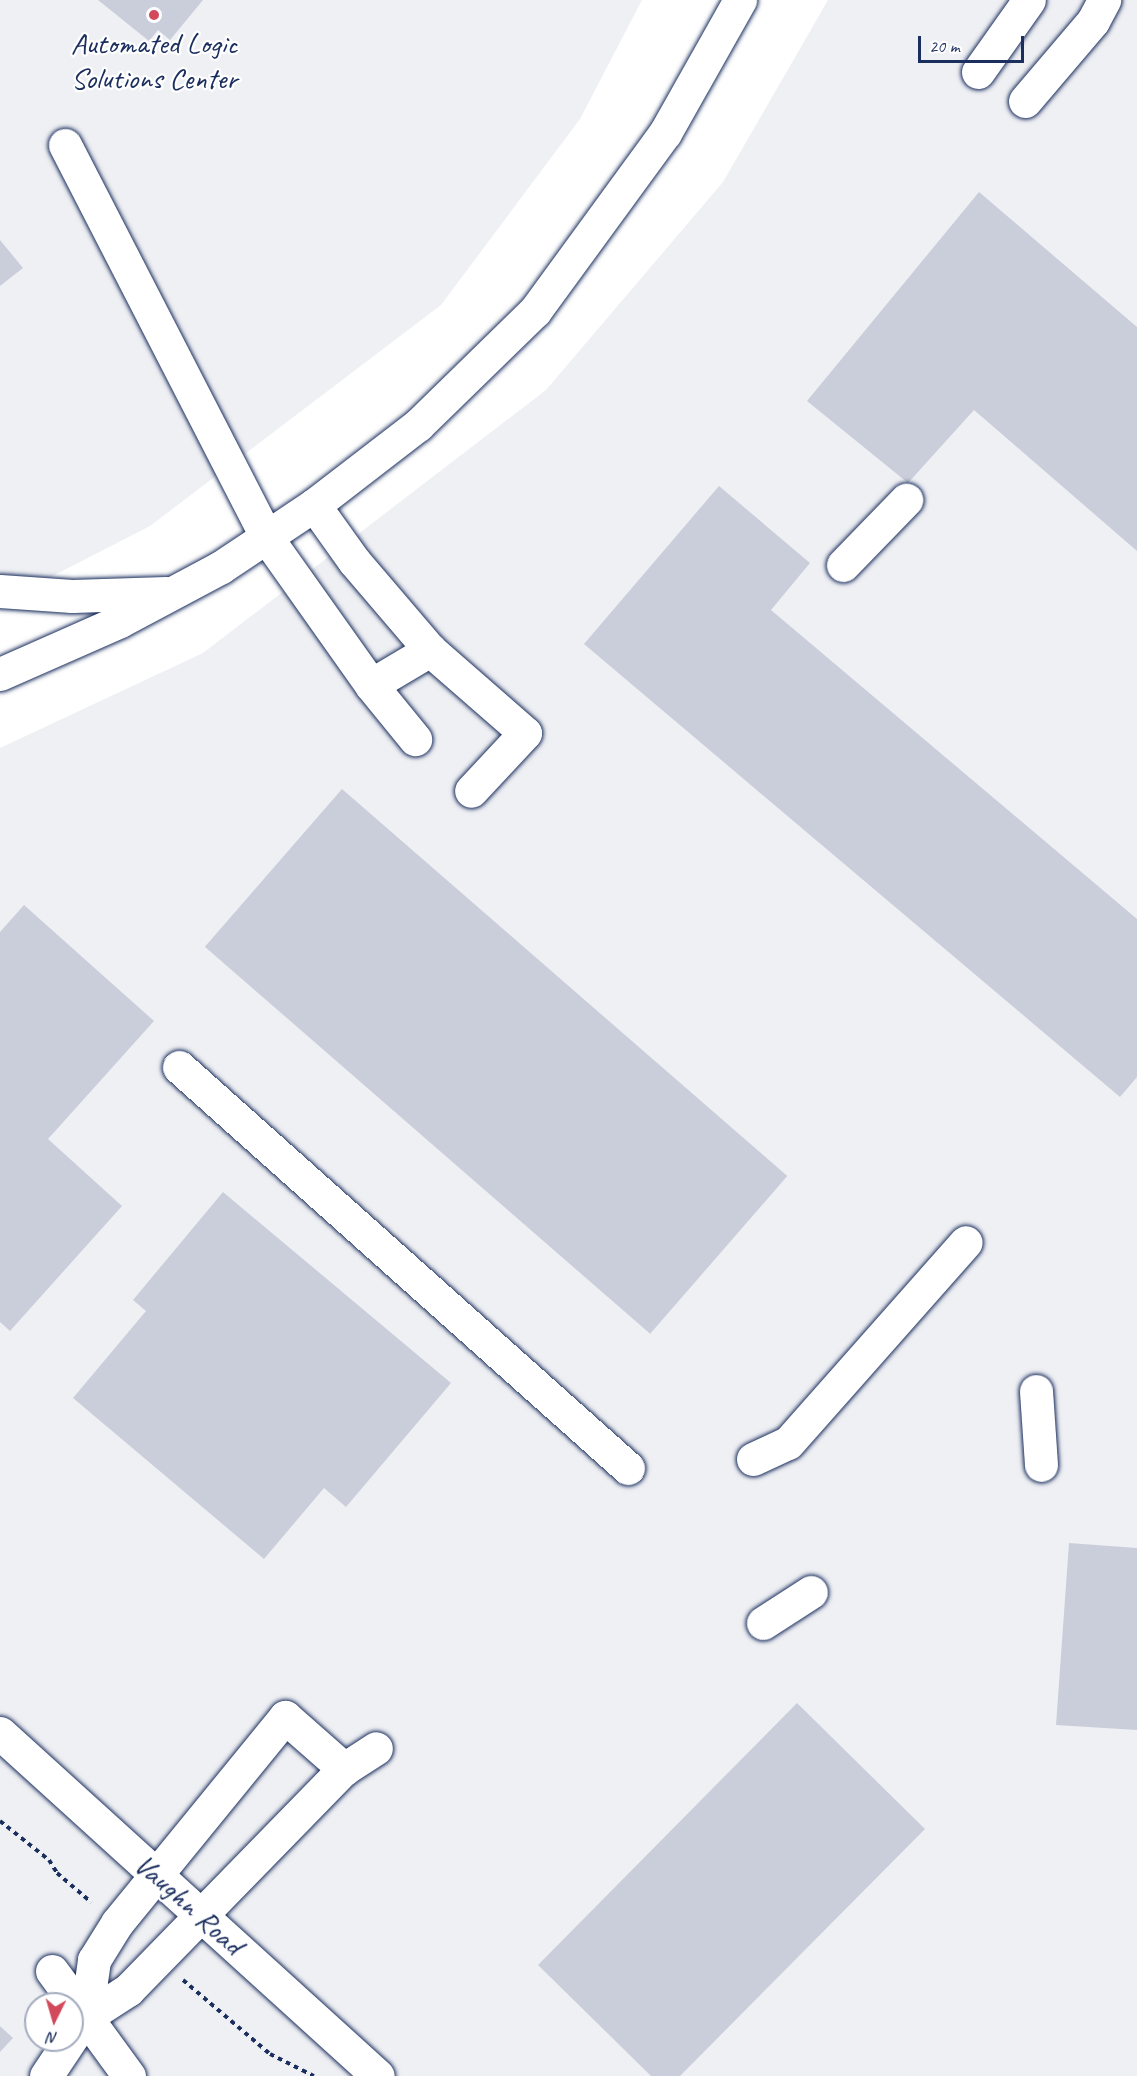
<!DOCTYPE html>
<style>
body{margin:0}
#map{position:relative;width:1137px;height:2076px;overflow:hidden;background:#fff;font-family:Caveat,sans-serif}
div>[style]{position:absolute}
.built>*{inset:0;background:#eff0f4}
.building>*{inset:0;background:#caceda;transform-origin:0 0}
.path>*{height:4px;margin-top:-2px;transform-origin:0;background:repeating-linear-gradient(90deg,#1b2f5e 0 4.5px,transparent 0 9px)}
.roads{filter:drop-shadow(0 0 2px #1b2f5e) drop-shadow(0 0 2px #1b2f5e)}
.minor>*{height:33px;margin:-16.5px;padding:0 16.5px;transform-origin:16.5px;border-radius:16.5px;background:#fff}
.dots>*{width:16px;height:16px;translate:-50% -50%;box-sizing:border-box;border:3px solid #fff;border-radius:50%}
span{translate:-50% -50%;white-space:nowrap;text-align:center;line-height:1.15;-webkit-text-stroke:4.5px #fff;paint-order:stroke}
.poi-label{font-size:30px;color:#1b2f5e}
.street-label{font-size:30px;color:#1b2f5e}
.north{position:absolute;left:24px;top:1992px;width:60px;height:60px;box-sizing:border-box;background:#fff;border:2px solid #a4acbf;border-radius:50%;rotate:185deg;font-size:16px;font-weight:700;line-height:24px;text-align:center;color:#1b2f5e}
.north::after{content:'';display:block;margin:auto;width:21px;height:27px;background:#d1495b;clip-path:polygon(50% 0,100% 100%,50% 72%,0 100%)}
.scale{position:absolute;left:918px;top:36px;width:106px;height:27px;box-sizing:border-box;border:3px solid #1b2f5e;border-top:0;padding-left:8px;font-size:18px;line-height:21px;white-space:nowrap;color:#1b2f5e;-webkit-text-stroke:4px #fff;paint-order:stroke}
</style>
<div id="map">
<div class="built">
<i style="clip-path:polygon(0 0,642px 0,580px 119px,441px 305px,150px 526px,0 603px)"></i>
<i style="clip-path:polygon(evenodd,828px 0,1137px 0,1137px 2076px,0 2076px,0 748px,203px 653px,546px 390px,723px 182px,828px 0,36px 2004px,72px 2004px,72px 2040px,36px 2040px,36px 2004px)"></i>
</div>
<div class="building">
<i style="clip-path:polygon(98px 0,203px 0,170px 40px,158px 30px,149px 41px)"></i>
<i style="clip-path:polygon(979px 192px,1137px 327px,1137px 551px,974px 410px,908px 483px,807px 401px)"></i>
<i style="clip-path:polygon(0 240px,23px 268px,0 286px)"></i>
<i style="clip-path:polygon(719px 486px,810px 563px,771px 610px,1137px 919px,1137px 1077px,1120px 1097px,584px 644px)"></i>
<i style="left:342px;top:789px;width:590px;height:209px;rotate:41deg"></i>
<i style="clip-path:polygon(24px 905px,154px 1021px,48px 1139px,122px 1206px,10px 1331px,0 1322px,0 932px)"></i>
<i style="clip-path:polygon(223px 1192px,451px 1383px,346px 1507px,324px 1488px,264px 1559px,73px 1398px,146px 1311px,133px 1300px)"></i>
<i style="clip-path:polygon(1069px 1543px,1137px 1548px,1137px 1730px,1056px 1725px)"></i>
<i style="clip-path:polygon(797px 1703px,925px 1829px,680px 2076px,651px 2076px,538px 1965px)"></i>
<i style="clip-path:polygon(0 2026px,13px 2038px,0 2052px)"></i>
</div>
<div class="path">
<i style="left:0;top:1821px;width:63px;rotate:38.5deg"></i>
<i style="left:49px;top:1860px;width:15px;rotate:58deg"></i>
<i style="left:57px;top:1873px;width:45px;rotate:40.5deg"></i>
<i style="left:183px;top:1980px;width:114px;rotate:40.4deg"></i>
<i style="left:270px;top:2054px;width:49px;rotate:26.6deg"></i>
</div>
<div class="roads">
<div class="minor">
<i style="left:978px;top:72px;width:88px;rotate:-54.7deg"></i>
<i style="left:1025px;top:101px;width:105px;rotate:-49.6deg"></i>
<i style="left:1093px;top:21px;width:24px;rotate:-62deg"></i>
<i style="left:65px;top:145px;width:442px;rotate:62.8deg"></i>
<i style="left:267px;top:538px;width:180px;rotate:54.7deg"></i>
<i style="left:371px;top:685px;width:70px;rotate:50.8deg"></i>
<i style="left:314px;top:505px;width:69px;rotate:54.5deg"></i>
<i style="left:354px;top:561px;width:117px;rotate:49.5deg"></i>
<i style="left:430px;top:650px;width:126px;rotate:41.1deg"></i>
<i style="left:525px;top:733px;width:79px;rotate:133deg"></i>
<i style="left:843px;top:565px;width:91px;rotate:-45.9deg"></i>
<i style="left:0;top:591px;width:72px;rotate:4deg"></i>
<i style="left:72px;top:596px;width:94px;rotate:-1.8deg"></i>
<i style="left:0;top:674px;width:131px;rotate:-23.8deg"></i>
<i style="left:120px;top:621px;width:115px;rotate:-28.1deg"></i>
<i style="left:221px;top:567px;width:112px;rotate:-33.7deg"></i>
<i style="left:314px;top:505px;width:131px;rotate:-37.6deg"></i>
<i style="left:418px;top:425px;width:163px;rotate:-44.3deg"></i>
<i style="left:535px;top:311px;width:220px;rotate:-53.9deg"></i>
<i style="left:665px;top:133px;width:153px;rotate:-60.6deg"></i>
<i style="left:371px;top:685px;width:69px;rotate:-30.7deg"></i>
<i style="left:179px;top:1067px;width:602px;rotate:41.77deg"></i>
<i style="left:1036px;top:1391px;width:74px;rotate:86.1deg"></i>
<i style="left:753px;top:1459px;width:38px;rotate:-25deg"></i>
<i style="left:788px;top:1443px;width:268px;rotate:-48.5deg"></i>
<i style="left:763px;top:1623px;width:57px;rotate:-32.9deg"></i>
<i style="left:0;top:1733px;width:510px;rotate:42.22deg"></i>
<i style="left:52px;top:1971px;width:57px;rotate:53.5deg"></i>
<i style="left:86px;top:2017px;width:58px;rotate:-82deg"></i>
<i style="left:94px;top:1960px;width:44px;rotate:-58.1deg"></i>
<i style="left:117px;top:1923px;width:266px;rotate:-50.8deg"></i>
<i style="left:285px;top:1717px;width:79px;rotate:41.4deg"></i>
<i style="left:86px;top:2017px;width:50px;rotate:-32.7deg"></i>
<i style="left:128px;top:1990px;width:309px;rotate:-45.7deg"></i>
<i style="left:344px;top:1769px;width:38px;rotate:-33deg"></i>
<i style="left:72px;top:2037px;width:24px;rotate:-55deg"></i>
<i style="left:86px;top:2017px;width:73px;rotate:53.9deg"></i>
<i style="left:46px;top:2076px;width:43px;rotate:-56.3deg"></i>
</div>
</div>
<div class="dots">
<i style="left:154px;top:15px;background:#d1495b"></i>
</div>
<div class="poi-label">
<span style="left:154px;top:60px">Automated Logic<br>Solutions Center</span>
</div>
<div class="street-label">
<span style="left:189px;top:1904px;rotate:42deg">Vaughn Road</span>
</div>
<div class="north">N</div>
<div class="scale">20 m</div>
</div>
